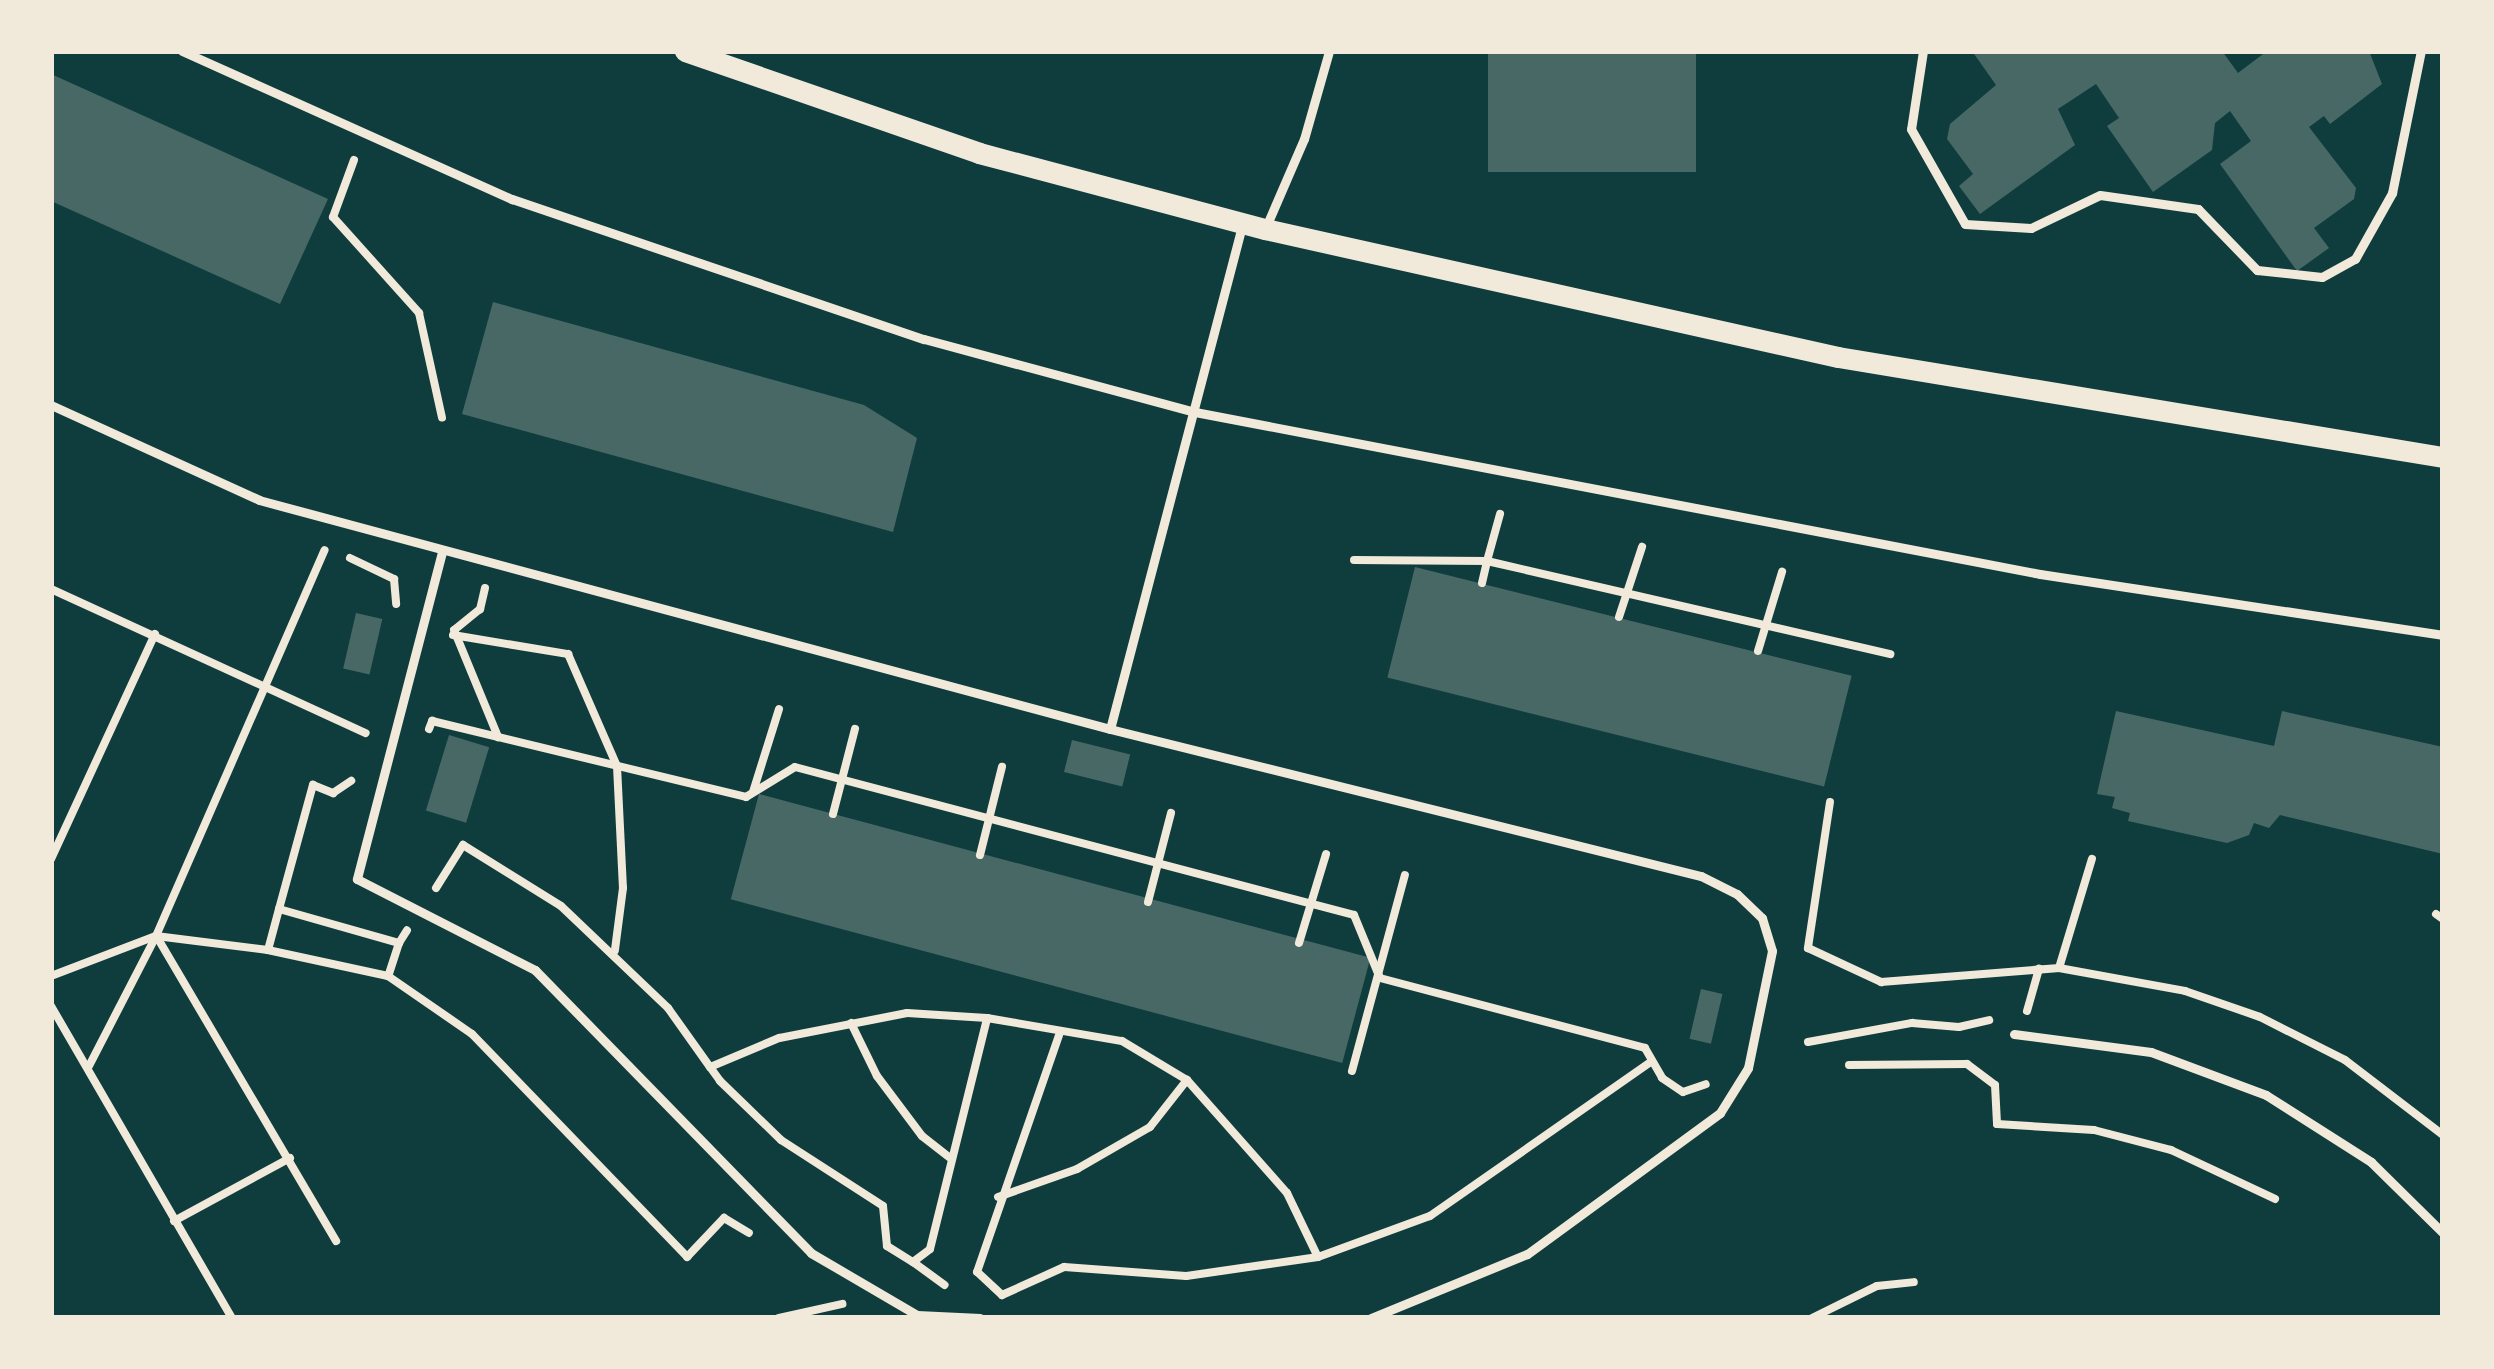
<!DOCTYPE html>
<style>
body{margin:0}
#map{position:relative;width:2494px;height:1369px;overflow:hidden;background:#0f3d3e;font-family:Helvetica,sans-serif}
div>[style]{position:absolute}
.building>*{inset:0;background:#486865;transform-origin:0 0}
.path>*{height:8px;margin:-4px;padding:0 4px;transform-origin:4px;border-radius:4px;background:#f1e9da}
.service>*{height:9px;margin:-4.5px;padding:0 4.5px;transform-origin:4.5px;border-radius:4.5px;background:#f1e9da}
.tertiary>*{height:21px;margin:-10.5px;padding:0 10.5px;transform-origin:10.5px;border-radius:10.5px;background:#f1e9da}
span{translate:-50% -50%;white-space:nowrap;text-align:center;line-height:1.15;-webkit-text-stroke:9px #f1e9da;paint-order:stroke}
.frame{position:absolute;inset:0;border:54px solid #f1e9da;pointer-events:none}
</style>
<div id="map">
<div class="building">
<i style="left:1488px;top:51px;width:208px;height:121px"></i>
<i style="clip-path:polygon(1972px 51px,2222px 51px,2238px 73px,2267px 51px,2369px 51px,2382px 84px,2330px 124px,2324px 116px,2309px 127px,2356px 188px,2354px 199px,2314px 228px,2329px 248px,2297px 271px,2220px 164px,2251px 141px,2230px 111px,2215px 123px,2212px 150px,2153px 192px,2107px 126px,2119px 118px,2096px 84px,2058px 109px,2075px 145px,1980px 214px,1959px 186px,1973px 174px,1947px 139px,1950px 124px,1996px 85px)"></i>
<i style="clip-path:polygon(51px 74px,328px 199px,280px 304px,51px 201px)"></i>
<i style="clip-path:polygon(493px 302px,864px 405px,917px 438px,893px 532px,462px 414px)"></i>
<i style="left:1415px;top:567px;width:450px;height:114px;rotate:14deg"></i>
<i style="left:356px;top:613px;width:27px;height:57px;rotate:13deg"></i>
<i style="clip-path:polygon(2116px 711px,2274px 746px,2282px 711px,2443px 747px,2443px 854px,2280px 815px,2269px 828px,2254px 823px,2249px 835px,2227px 843px,2128px 821px,2130px 813px,2112px 808px,2115px 797px,2097px 794px)"></i>
<i style="left:449px;top:735px;width:42px;height:79px;rotate:17deg"></i>
<i style="left:1072px;top:740px;width:60px;height:33px;rotate:14deg"></i>
<i style="left:759px;top:794px;width:633px;height:109px;rotate:15deg"></i>
<i style="left:1701px;top:989px;width:22px;height:51px;rotate:13deg"></i>
</div>
<div class="path">
<i style="left:354px;top:160px;width:61px;rotate:110.2deg"></i>
<i style="left:333px;top:217px;width:129px;rotate:48.1deg"></i>
<i style="left:419px;top:313px;width:107px;rotate:77.6deg"></i>
<i style="left:350px;top:558px;width:49px;rotate:25.5deg"></i>
<i style="left:394px;top:579px;width:25px;rotate:85deg"></i>
<i style="left:1354px;top:560px;width:133px;rotate:0.4deg"></i>
<i style="left:1487px;top:561px;width:49px;rotate:-74.5deg"></i>
<i style="left:1482px;top:583px;width:23px;rotate:-77deg"></i>
<i style="left:1487px;top:561px;width:414px;rotate:13deg"></i>
<i style="left:485px;top:588px;width:22px;rotate:103deg"></i>
<i style="left:480px;top:609px;width:33px;rotate:141deg"></i>
<i style="left:454px;top:630px;width:116px;rotate:67.6deg"></i>
<i style="left:51px;top:589px;width:346px;rotate:24.6deg"></i>
<i style="left:1619px;top:617px;width:74px;rotate:-71.8deg"></i>
<i style="left:453px;top:635px;width:117px;rotate:9.4deg"></i>
<i style="left:568px;top:654px;width:122px;rotate:66.4deg"></i>
<i style="left:617px;top:766px;width:122px;rotate:87.2deg"></i>
<i style="left:623px;top:888px;width:63px;rotate:97.4deg"></i>
<i style="left:1758px;top:651px;width:83px;rotate:-73.1deg"></i>
<i style="left:429px;top:729px;width:9px;rotate:-69deg"></i>
<i style="left:432px;top:721px;width:323px;rotate:13.6deg"></i>
<i style="left:746px;top:797px;width:57px;rotate:-31.5deg"></i>
<i style="left:795px;top:767px;width:578px;rotate:14.83deg"></i>
<i style="left:1354px;top:915px;width:68px;rotate:67.6deg"></i>
<i style="left:1380px;top:978px;width:274px;rotate:14.8deg"></i>
<i style="left:1645px;top:1048px;width:34px;rotate:60deg"></i>
<i style="left:1662px;top:1078px;width:25px;rotate:34deg"></i>
<i style="left:1683px;top:1092px;width:24px;rotate:-19deg"></i>
<i style="left:753px;top:792px;width:87px;rotate:-72.6deg"></i>
<i style="left:1830px;top:802px;width:148px;rotate:98.6deg"></i>
<i style="left:1808px;top:948px;width:81px;rotate:25deg"></i>
<i style="left:1881px;top:982px;width:179px;rotate:-4.5deg"></i>
<i style="left:2059px;top:968px;width:114px;rotate:-73.2deg"></i>
<i style="left:833px;top:814px;width:88px;rotate:-75.5deg"></i>
<i style="left:980px;top:855px;width:91px;rotate:-76deg"></i>
<i style="left:51px;top:859px;width:248px;rotate:-65.2deg"></i>
<i style="left:436px;top:888px;width:51px;rotate:-57.9deg"></i>
<i style="left:463px;top:845px;width:115px;rotate:31.9deg"></i>
<i style="left:561px;top:906px;width:148px;rotate:43.6deg"></i>
<i style="left:668px;top:1008px;width:72px;rotate:54.6deg"></i>
<i style="left:710px;top:1067px;width:17px;rotate:54deg"></i>
<i style="left:720px;top:1081px;width:85px;rotate:44deg"></i>
<i style="left:781px;top:1140px;width:121px;rotate:32.9deg"></i>
<i style="left:883px;top:1206px;width:40px;rotate:84.3deg"></i>
<i style="left:887px;top:1246px;width:31px;rotate:32deg"></i>
<i style="left:913px;top:1262px;width:21px;rotate:-37deg"></i>
<i style="left:930px;top:1249px;width:238px;rotate:-76.1deg"></i>
<i style="left:987px;top:1018px;width:80px;rotate:-176.4deg"></i>
<i style="left:907px;top:1013px;width:130px;rotate:168.9deg"></i>
<i style="left:779px;top:1038px;width:75px;rotate:157.2deg"></i>
<i style="left:1148px;top:902px;width:92px;rotate:-75.5deg"></i>
<i style="left:279px;top:909px;width:129px;rotate:-74.7deg"></i>
<i style="left:313px;top:785px;width:22px;rotate:22deg"></i>
<i style="left:333px;top:793px;width:22px;rotate:-34deg"></i>
<i style="left:2436px;top:914px;width:9px;rotate:36deg"></i>
<i style="left:157px;top:937px;width:353px;rotate:59.5deg"></i>
<i style="left:399px;top:943px;width:35px;rotate:108deg"></i>
<i style="left:388px;top:976px;width:123px;rotate:-167.8deg"></i>
<i style="left:268px;top:950px;width:42px;rotate:-75deg"></i>
<i style="left:279px;top:909px;width:125px;rotate:15.8deg"></i>
<i style="left:399px;top:943px;width:15px;rotate:-58deg"></i>
<i style="left:1299px;top:943px;width:93px;rotate:-73.1deg"></i>
<i style="left:2059px;top:968px;width:128px;rotate:10.3deg"></i>
<i style="left:2185px;top:991px;width:79px;rotate:19.1deg"></i>
<i style="left:2260px;top:1017px;width:95px;rotate:26.8deg"></i>
<i style="left:2345px;top:1060px;width:123px;rotate:37.4deg"></i>
<i style="left:51px;top:976px;width:112px;rotate:-20.9deg"></i>
<i style="left:156px;top:936px;width:113px;rotate:7.1deg"></i>
<i style="left:388px;top:976px;width:102px;rotate:34.6deg"></i>
<i style="left:472px;top:1034px;width:310px;rotate:46deg"></i>
<i style="left:687px;top:1257px;width:54px;rotate:-46.5deg"></i>
<i style="left:724px;top:1218px;width:29px;rotate:31deg"></i>
<i style="left:51px;top:1006px;width:361px;rotate:59.9deg"></i>
<i style="left:2027px;top:1011px;width:44px;rotate:-74.1deg"></i>
<i style="left:987px;top:1018px;width:137px;rotate:9.7deg"></i>
<i style="left:1122px;top:1041px;width:76px;rotate:31deg"></i>
<i style="left:1187px;top:1080px;width:151px;rotate:48.5deg"></i>
<i style="left:1287px;top:1193px;width:71px;rotate:64.2deg"></i>
<i style="left:1318px;top:1257px;width:133px;rotate:171.8deg"></i>
<i style="left:1186px;top:1276px;width:122px;rotate:-175.8deg"></i>
<i style="left:1064px;top:1267px;width:68px;rotate:155.7deg"></i>
<i style="left:1002px;top:1295px;width:34px;rotate:-137deg"></i>
<i style="left:977px;top:1272px;width:251px;rotate:-70.9deg"></i>
<i style="left:851px;top:1023px;width:59px;rotate:63.9deg"></i>
<i style="left:877px;top:1076px;width:75px;rotate:53.1deg"></i>
<i style="left:922px;top:1136px;width:36px;rotate:38deg"></i>
<i style="left:1808px;top:1042px;width:106px;rotate:-10.4deg"></i>
<i style="left:1912px;top:1023px;width:47px;rotate:4.9deg"></i>
<i style="left:1959px;top:1027px;width:31px;rotate:-13deg"></i>
<i style="left:1849px;top:1065px;width:118px;rotate:-0.5deg"></i>
<i style="left:1967px;top:1064px;width:35px;rotate:37deg"></i>
<i style="left:1995px;top:1085px;width:39px;rotate:87deg"></i>
<i style="left:1997px;top:1124px;width:97px;rotate:3.5deg"></i>
<i style="left:2094px;top:1130px;width:80px;rotate:14.6deg"></i>
<i style="left:2171px;top:1150px;width:115px;rotate:25.2deg"></i>
<i style="left:89px;top:1066px;width:146px;rotate:-62.7deg"></i>
<i style="left:156px;top:936px;width:421px;rotate:-66.4deg"></i>
<i style="left:1352px;top:1071px;width:203px;rotate:-74.9deg"></i>
<i style="left:998px;top:1197px;width:84px;rotate:-19.5deg"></i>
<i style="left:1077px;top:1169px;width:84px;rotate:-29.9deg"></i>
<i style="left:1150px;top:1127px;width:60px;rotate:-51.8deg"></i>
<i style="left:174px;top:1221px;width:132px;rotate:-28.5deg"></i>
<i style="left:1318px;top:1257px;width:119px;rotate:-20.1deg"></i>
<i style="left:1430px;top:1216px;width:269px;rotate:-34.9deg"></i>
<i style="left:913px;top:1262px;width:39px;rotate:36deg"></i>
<i style="left:779px;top:1318px;width:65px;rotate:-12.5deg"></i>
<i style="left:1812px;top:1318px;width:72px;rotate:-26.2deg"></i>
<i style="left:1877px;top:1286px;width:37px;rotate:-6deg"></i>
</div>
<div class="service">
<i style="left:182px;top:51px;width:362px;rotate:24.2deg"></i>
<i style="left:512px;top:199px;width:435px;rotate:18.8deg"></i>
<i style="left:924px;top:339px;width:281px;rotate:15.1deg"></i>
<i style="left:1195px;top:412px;width:860px;rotate:10.85deg"></i>
<i style="left:2040px;top:574px;width:408px;rotate:8.6deg"></i>
<i style="left:1923px;top:51px;width:79px;rotate:98.7deg"></i>
<i style="left:1911px;top:129px;width:109px;rotate:60.4deg"></i>
<i style="left:1965px;top:224px;width:66px;rotate:3.5deg"></i>
<i style="left:2031px;top:228px;width:76px;rotate:-25.6deg"></i>
<i style="left:2100px;top:195px;width:99px;rotate:8.1deg"></i>
<i style="left:2198px;top:209px;width:85px;rotate:46deg"></i>
<i style="left:2257px;top:270px;width:65px;rotate:6.1deg"></i>
<i style="left:2322px;top:277px;width:38px;rotate:-29deg"></i>
<i style="left:2355px;top:259px;width:76px;rotate:-60.7deg"></i>
<i style="left:2392px;top:193px;width:145px;rotate:-78.5deg"></i>
<i style="left:1265px;top:229px;width:98px;rotate:-66.6deg"></i>
<i style="left:1304px;top:139px;width:91px;rotate:-74.1deg"></i>
<i style="left:51px;top:405px;width:229px;rotate:24.5deg"></i>
<i style="left:259px;top:500px;width:881px;rotate:15.06deg"></i>
<i style="left:1110px;top:729px;width:609px;rotate:13.97deg"></i>
<i style="left:1701px;top:876px;width:40px;rotate:26.6deg"></i>
<i style="left:1737px;top:894px;width:35px;rotate:44deg"></i>
<i style="left:1762px;top:918px;width:34px;rotate:73deg"></i>
<i style="left:1772px;top:951px;width:119px;rotate:101.6deg"></i>
<i style="left:1748px;top:1068px;width:53px;rotate:121.9deg"></i>
<i style="left:1720px;top:1113px;width:239px;rotate:143.8deg"></i>
<i style="left:1527px;top:1254px;width:169px;rotate:157.7deg"></i>
<i style="left:442px;top:552px;width:338px;rotate:104.6deg"></i>
<i style="left:357px;top:879px;width:200px;rotate:27.1deg"></i>
<i style="left:535px;top:970px;width:395px;rotate:45.7deg"></i>
<i style="left:811px;top:1253px;width:123px;rotate:30.3deg"></i>
<i style="left:917px;top:1315px;width:63px;rotate:2.7deg"></i>
<i style="left:1110px;top:729px;width:524px;rotate:-75.3deg"></i>
<i style="left:2014px;top:1034px;width:138px;rotate:7.5deg"></i>
<i style="left:2151px;top:1052px;width:123px;rotate:20.5deg"></i>
<i style="left:2266px;top:1095px;width:125px;rotate:32.5deg"></i>
<i style="left:2371px;top:1162px;width:101px;rotate:44.6deg"></i>
</div>
<div class="tertiary">
<i style="left:685px;top:51px;width:311px;rotate:19.1deg"></i>
<i style="left:979px;top:153px;width:296px;rotate:14.9deg"></i>
<i style="left:1265px;top:229px;width:587px;rotate:12.59deg"></i>
<i style="left:1838px;top:357px;width:613px;rotate:9.39deg"></i>
</div>
<div class="frame"></div>
</div>
